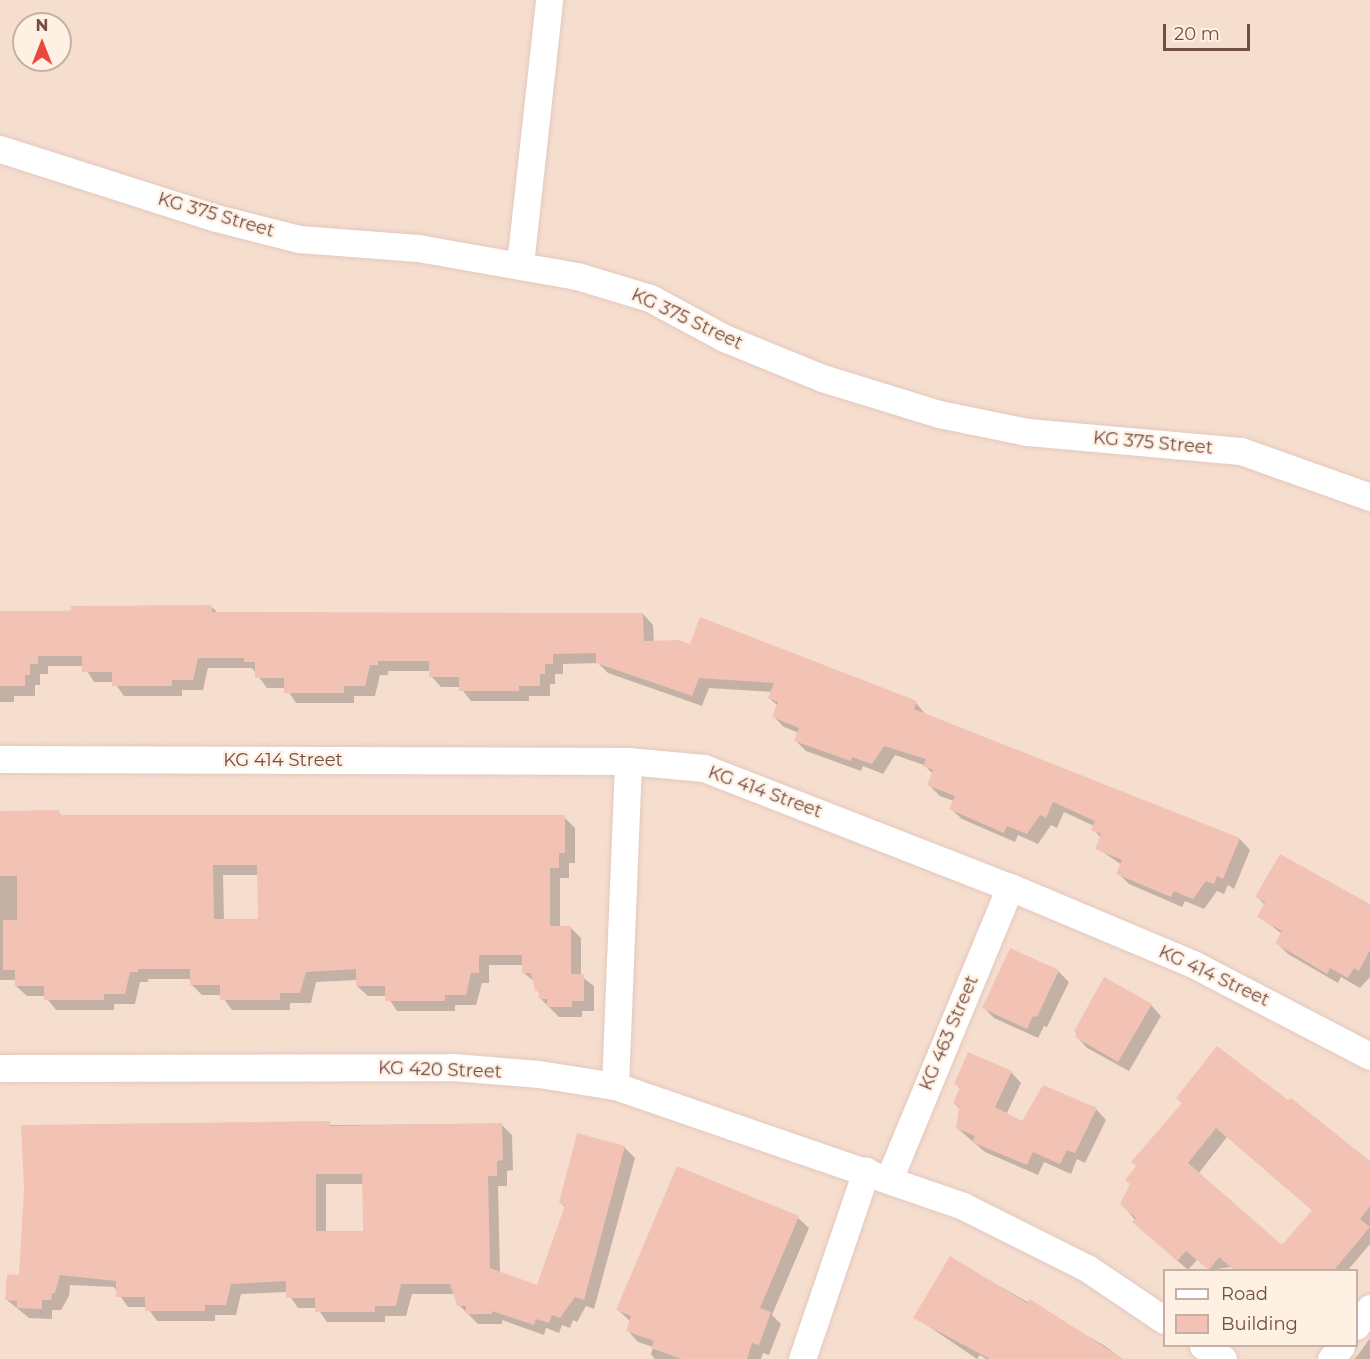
<!DOCTYPE html>
<style>
body{margin:0}
#map{position:relative;width:1370px;height:1359px;overflow:hidden;background:#fcebde;font-family:Montserrat,sans-serif}
div>[style]{position:absolute}
.residential>*{inset:0;background:#f6decf}
.shadow>*{inset:0;background:#0003}
.building>*{inset:0;background:#f2c3b5}
.roads{filter:drop-shadow(0 0 2px #e2c8bd) drop-shadow(0 0 2px #e2c8bd)}
.minor>*{height:27px;margin:-13.5px;padding:0 13.5px;transform-origin:13.5px;border-radius:13.5px;background:#fff}
span{translate:-50% -50%;white-space:nowrap;text-align:center;line-height:1.15;-webkit-text-stroke:4.5px #fff0e4;paint-order:stroke}
.street-label{font-size:18px;color:#724e46}
.legend{position:absolute;left:1163px;top:1269px;width:195px;height:78px;box-sizing:border-box;background:#fff0e4;border:2px solid #c7afa5;margin:0;padding:8px 10px;list-style:none;font-size:18px;color:#724e46}
.legend li{display:flex;align-items:center;gap:12px;height:30px}
.legend b{width:30px;border:2px solid #c7afa5}
.north{position:absolute;left:12px;top:12px;width:60px;height:60px;box-sizing:border-box;background:#fff0e4;border:2px solid #c7afa5;border-radius:50%;rotate:0deg;font-size:16px;font-weight:700;line-height:24px;text-align:center;color:#724e46}
.north::after{content:'';display:block;margin:auto;width:21px;height:27px;background:#ea473f;clip-path:polygon(50% 0,100% 100%,50% 72%,0 100%)}
.scale{position:absolute;left:1163px;top:24px;width:87px;height:27px;box-sizing:border-box;border:3px solid #724e46;border-top:0;padding-left:8px;font-size:18px;line-height:21px;white-space:nowrap;color:#724e46;-webkit-text-stroke:4px #fff0e4;paint-order:stroke}
</style>
<div id="map">
<div class="residential">
<i style="clip-path:polygon(evenodd,0 0,1370px 0,1370px 1359px,0 1359px,0 0,24px 24px,60px 24px,60px 60px,24px 60px,24px 24px,0 0,1164px 1270px,1356px 1270px,1356px 1346px,1164px 1346px,1164px 1270px)"></i>
</div>
<div class="shadow">
<i style="clip-path:polygon(211px 606px,219px 614px,643px 614px,653px 625px,654px 642px,916px 703px,926px 715px,1240px 839px,1250px 850px,1234px 889px,1228px 885px,1224px 894px,1217px 891px,1204px 909px,1185px 901px,1182px 907px,1129px 884px,1118px 873px,1122px 865px,1097px 848px,1101px 838px,1093px 829px,1094px 826px,1064px 812px,1057px 828px,1051px 825px,1038px 844px,1018px 835px,1015px 842px,962px 819px,951px 809px,954px 801px,940px 796px,929px 785px,933px 774px,924px 765px,895px 755px,883px 774px,863px 766px,861px 771px,806px 751px,796px 741px,799px 733px,784px 727px,774px 717px,778px 706px,769px 698px,772px 692px,709px 688px,702px 706px,608px 673px,598px 663px,563px 664px,563px 674px,555px 674px,555px 684px,550px 684px,550px 696px,529px 696px,529px 701px,471px 701px,460px 687px,441px 687px,431px 676px,431px 671px,388px 671px,388px 675px,380px 675px,375px 696px,354px 696px,354px 703px,296px 703px,286px 688px,267px 688px,252px 668px,208px 668px,203px 690px,182px 690px,182px 696px,124px 696px,114px 682px,94px 682px,84px 666px,48px 666px,48px 674px,40px 674px,40px 685px,35px 685px,35px 696px,14px 696px,14px 702px,0 702px,0 613px)"></i>
<i style="clip-path:polygon(evenodd,58px 812px,63px 817px,564px 817px,575px 828px,575px 863px,569px 863px,569px 878px,560px 878px,560px 928px,571px 928px,581px 938px,581px 976px,594px 986px,594px 1011px,582px 1011px,582px 1017px,559px 1017px,540px 998px,536px 983px,524px 973px,524px 965px,489px 965px,489px 983px,482px 983px,476px 1005px,455px 1005px,455px 1011px,397px 1011px,387px 996px,368px 996px,357px 986px,357px 980px,316px 982px,311px 1003px,290px 1003px,290px 1010px,232px 1010px,221px 995px,202px 995px,192px 985px,192px 979px,148px 979px,148px 982px,140px 982px,135px 1004px,114px 1004px,114px 1010px,56px 1010px,45px 996px,27px 996px,16px 986px,16px 980px,0 980px,0 813px,58px 812px,223px 875px,259px 875px,259px 921px,224px 921px,223px 875px)"></i>
<i style="clip-path:polygon(1257px 897px,1370px 906px,1370px 977px,1360px 988px,1341px 977px,1338px 983px,1288px 954px,1277px 943px,1282px 934px,1259px 916px,1265px 905px)"></i>
<i style="clip-path:polygon(1058px 971px,1069px 982px,1047px 1027px,1044px 1026px,1038px 1038px,994px 1018px,984px 1008px)"></i>
<i style="clip-path:polygon(1151px 1005px,1161px 1016px,1129px 1071px,1087px 1048px,1077px 1037px,1076px 1031px)"></i>
<i style="clip-path:polygon(1011px 1072px,1021px 1083px,1006px 1115px,1023px 1123px,1096px 1109px,1106px 1120px,1085px 1163px,1077px 1159px,1071px 1174px,1044px 1162px,1038px 1175px,985px 1152px,957px 1128px,960px 1109px,954px 1103px,961px 1089px,955px 1084px)"></i>
<i style="clip-path:polygon(evenodd,1183px 1104px,1370px 1163px,1370px 1244px,1348px 1270px,1235px 1270px,1231px 1267px,1210px 1270px,1197px 1260px,1188px 1270px,1145px 1232px,1122px 1204px,1183px 1104px,1227px 1137px,1313px 1211px,1282px 1247px,1198px 1174px,1227px 1137px)"></i>
<i style="clip-path:polygon(evenodd,501px 1124px,512px 1135px,513px 1170px,507px 1171px,507px 1186px,498px 1186px,500px 1273px,538px 1287px,566px 1208px,561px 1203px,624px 1147px,635px 1158px,594px 1309px,586px 1306px,577px 1322px,573px 1320px,570px 1328px,562px 1325px,559px 1333px,546px 1328px,544px 1335px,502px 1320px,502px 1324px,478px 1324px,459px 1305px,455px 1294px,412px 1294px,406px 1316px,385px 1316px,385px 1322px,327px 1322px,317px 1308px,298px 1308px,287px 1292px,241px 1294px,236px 1315px,215px 1315px,215px 1321px,157px 1321px,147px 1307px,128px 1307px,114px 1287px,70px 1285px,69px 1296px,61px 1310px,52px 1310px,52px 1319px,29px 1318px,7px 1300px,21px 1276px,25px 1189px,22px 1127px,501px 1124px,326px 1184px,364px 1184px,364px 1232px,326px 1232px,326px 1184px)"></i>
<i style="clip-path:polygon(798px 1218px,809px 1228px,772px 1315px,781px 1324px,769px 1355px,763px 1353px,761px 1359px,655px 1359px,651px 1354px,653px 1347px,638px 1342px,628px 1331px,631px 1322px,618px 1310px)"></i>
<i style="clip-path:polygon(950px 1258px,1105px 1346px,1122px 1359px,986px 1359px,980px 1355px,977px 1359px,915px 1317px)"></i>
<i style="clip-path:polygon(1370px 1338px,1370px 1359px,1354px 1359px,1358px 1355px)"></i>
</div>
<div class="building">
<i style="clip-path:polygon(212px 605px,212px 612px,643px 613px,644px 641px,679px 640px,690px 644px,700px 617px,917px 701px,914px 709px,1240px 838px,1223px 879px,1217px 876px,1214px 884px,1206px 881px,1193px 899px,1174px 891px,1171px 897px,1116px 874px,1122px 860px,1095px 849px,1101px 834px,1091px 830px,1095px 821px,1053px 802px,1046px 818px,1040px 815px,1027px 834px,1007px 826px,1004px 833px,949px 809px,955px 796px,927px 785px,933px 770px,923px 766px,926px 759px,884px 746px,872px 764px,852px 757px,851px 761px,794px 741px,799px 728px,772px 717px,778px 702px,768px 698px,774px 683px,699px 678px,692px 696px,596px 663px,596px 653px,553px 654px,553px 664px,545px 664px,545px 674px,540px 674px,540px 686px,519px 686px,519px 691px,459px 691px,459px 677px,429px 677px,429px 661px,378px 661px,378px 665px,370px 665px,365px 686px,344px 686px,344px 693px,284px 693px,284px 678px,255px 678px,255px 662px,244px 662px,244px 658px,198px 658px,193px 680px,172px 680px,172px 686px,112px 686px,112px 672px,82px 672px,82px 656px,38px 656px,38px 664px,30px 664px,30px 675px,25px 675px,25px 686px,0 686px,0 611px,71px 611px,71px 606px)"></i>
<i style="clip-path:polygon(evenodd,59px 810px,59px 815px,565px 815px,565px 853px,559px 853px,559px 868px,550px 868px,550px 926px,571px 926px,571px 974px,584px 974px,584px 1001px,572px 1001px,572px 1007px,547px 1007px,547px 999px,539px 999px,539px 991px,535px 991px,531px 973px,522px 973px,522px 955px,479px 955px,479px 973px,471px 973px,466px 995px,445px 995px,445px 1001px,385px 1001px,385px 986px,356px 986px,356px 969px,306px 972px,300px 993px,280px 993px,280px 1000px,220px 1000px,220px 985px,190px 985px,190px 969px,138px 969px,138px 972px,130px 972px,125px 994px,104px 994px,104px 1000px,44px 1000px,44px 986px,15px 986px,15px 970px,3px 970px,3px 920px,17px 920px,17px 876px,0 876px,0 811px,59px 810px,213px 865px,257px 865px,258px 919px,214px 919px,213px 865px)"></i>
<i style="clip-path:polygon(1280px 854px,1370px 904px,1370px 950px,1359px 971px,1354px 968px,1348px 978px,1330px 968px,1327px 974px,1275px 943px,1282px 931px,1257px 917px,1265px 902px,1255px 897px)"></i>
<i style="clip-path:polygon(1010px 948px,1059px 970px,1037px 1017px,1033px 1016px,1027px 1029px,982px 1008px)"></i>
<i style="clip-path:polygon(1104px 977px,1152px 1004px,1118px 1062px,1075px 1037px,1078px 1033px,1074px 1031px)"></i>
<i style="clip-path:polygon(evenodd,1217px 1046px,1288px 1100px,1291px 1098px,1370px 1161px,1370px 1206px,1360px 1219px,1370px 1227px,1334px 1270px,1234px 1270px,1219px 1257px,1209px 1270px,1186px 1251px,1177px 1261px,1132px 1222px,1136px 1218px,1120px 1204px,1130px 1184px,1125px 1180px,1136px 1166px,1131px 1162px,1182px 1103px,1176px 1098px,1217px 1046px,1216px 1128px,1312px 1210px,1282px 1245px,1188px 1163px,1216px 1128px)"></i>
<i style="clip-path:polygon(968px 1052px,1012px 1071px,995px 1107px,1022px 1121px,1043px 1085px,1097px 1108px,1075px 1153px,1067px 1150px,1060px 1164px,1033px 1152px,1027px 1165px,972px 1142px,975px 1136px,956px 1128px,959px 1106px,953px 1103px,960px 1087px,954px 1084px)"></i>
<i style="clip-path:polygon(evenodd,330px 1121px,330px 1126px,502px 1123px,503px 1160px,497px 1161px,497px 1176px,488px 1176px,490px 1268px,537px 1285px,565px 1205px,559px 1203px,577px 1133px,625px 1146px,584px 1300px,575px 1297px,560px 1318px,552px 1315px,549px 1323px,536px 1319px,534px 1325px,492px 1311px,492px 1314px,466px 1314px,466px 1306px,457px 1306px,450px 1284px,401px 1284px,396px 1306px,375px 1306px,375px 1312px,315px 1312px,315px 1298px,286px 1298px,286px 1281px,231px 1284px,226px 1305px,205px 1305px,205px 1311px,145px 1311px,145px 1297px,116px 1297px,116px 1281px,60px 1275px,55px 1293px,52px 1293px,51px 1300px,42px 1300px,42px 1309px,17px 1308px,17px 1301px,5px 1300px,7px 1274px,19px 1275px,24px 1189px,21px 1125px,330px 1121px,316px 1174px,362px 1174px,363px 1231px,316px 1231px,316px 1174px)"></i>
<i style="clip-path:polygon(677px 1166px,799px 1216px,760px 1308px,771px 1312px,759px 1345px,752px 1343px,747px 1359px,681px 1359px,651px 1348px,654px 1341px,626px 1331px,631px 1316px,616px 1310px)"></i>
<i style="clip-path:polygon(950px 1256px,1027px 1303px,1030px 1299px,1123px 1359px,990px 1359px,913px 1318px)"></i>
</div>
<div class="roads">
<div class="minor">
<i style="left:0;top:149px;width:227px;rotate:17.7deg"></i>
<i style="left:216px;top:218px;width:86px;rotate:14.2deg"></i>
<i style="left:299px;top:239px;width:119px;rotate:4.3deg"></i>
<i style="left:418px;top:248px;width:161px;rotate:10deg"></i>
<i style="left:577px;top:276px;width:76px;rotate:16.8deg"></i>
<i style="left:650px;top:298px;width:84px;rotate:28.4deg"></i>
<i style="left:724px;top:338px;width:106px;rotate:22.2deg"></i>
<i style="left:822px;top:378px;width:122px;rotate:17.1deg"></i>
<i style="left:939px;top:414px;width:90px;rotate:11.6deg"></i>
<i style="left:1027px;top:432px;width:215px;rotate:5.1deg"></i>
<i style="left:1241px;top:451px;width:137px;rotate:19.6deg"></i>
<i style="left:520px;top:264px;width:266px;rotate:-83.7deg"></i>
<i style="left:0;top:759px;width:628px;rotate:0.18deg"></i>
<i style="left:628px;top:761px;width:76px;rotate:5.3deg"></i>
<i style="left:704px;top:768px;width:328px;rotate:21.3deg"></i>
<i style="left:1010px;top:887px;width:199px;rotate:22.8deg"></i>
<i style="left:1193px;top:964px;width:199px;rotate:27.5deg"></i>
<i style="left:0;top:1068px;width:452px;rotate:-0.1deg"></i>
<i style="left:452px;top:1067px;width:87px;rotate:4.6deg"></i>
<i style="left:539px;top:1074px;width:77px;rotate:9deg"></i>
<i style="left:615px;top:1086px;width:368px;rotate:19deg"></i>
<i style="left:963px;top:1206px;width:139px;rotate:26.6deg"></i>
<i style="left:1087px;top:1268px;width:93px;rotate:34deg"></i>
<i style="left:615px;top:1086px;width:325px;rotate:-87.7deg"></i>
<i style="left:889px;top:1179px;width:316px;rotate:-67.5deg"></i>
<i style="left:1356px;top:1326px;width:23px;rotate:-52deg"></i>
<i style="left:1203px;top:1346px;width:24px;rotate:33deg"></i>
<i style="left:802px;top:1359px;width:199px;rotate:-71.2deg"></i>
<i style="left:1331px;top:1359px;width:16px;rotate:-52deg"></i>
</div>
</div>
<div class="street-label">
<span style="left:216px;top:215px;rotate:16deg">KG 375 Street</span>
<span style="left:687px;top:319px;rotate:25deg">KG 375 Street</span>
<span style="left:1153px;top:443px;rotate:5deg">KG 375 Street</span>
<span style="left:283px;top:760px">KG 414 Street</span>
<span style="left:765px;top:792px;rotate:20deg">KG 414 Street</span>
<span style="left:1214px;top:976px;rotate:25deg">KG 414 Street</span>
<span style="left:949px;top:1033px;rotate:-67deg">KG 463 Street</span>
<span style="left:440px;top:1070px;rotate:2deg">KG 420 Street</span>
</div>
<ul class="legend">
<li><b style="height:8px;background:#fff"></b>Road</li>
<li><b style="height:16px;background:#f2c3b5"></b>Building</li>
</ul>
<div class="north">N</div>
<div class="scale">20 m</div>
</div>
